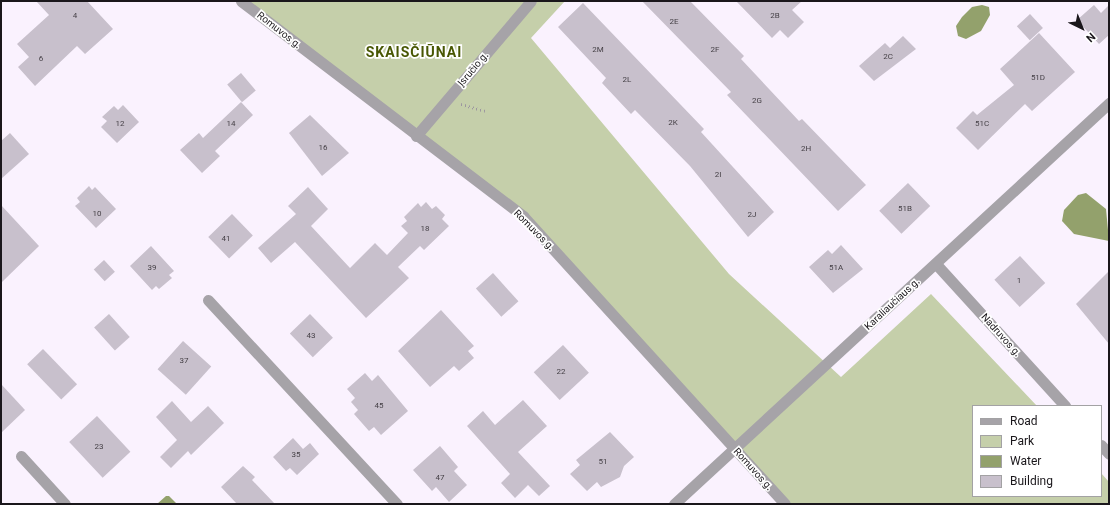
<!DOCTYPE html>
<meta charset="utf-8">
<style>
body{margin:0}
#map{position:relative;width:1110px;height:505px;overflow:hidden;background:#faf2fe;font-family:Roboto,sans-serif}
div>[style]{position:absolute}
.green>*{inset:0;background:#c5cfaa}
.water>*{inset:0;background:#93a16c}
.building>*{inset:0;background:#c8c0cc;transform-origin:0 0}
.path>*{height:2.5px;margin-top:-1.25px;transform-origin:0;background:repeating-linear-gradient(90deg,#9c969f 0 1px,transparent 0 4px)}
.minor>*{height:11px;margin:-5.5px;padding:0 5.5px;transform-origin:5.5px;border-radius:5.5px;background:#a6a3a8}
span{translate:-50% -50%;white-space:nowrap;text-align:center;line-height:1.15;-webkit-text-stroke:3.5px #fff;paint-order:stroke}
.number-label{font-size:8px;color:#464147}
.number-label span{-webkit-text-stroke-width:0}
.street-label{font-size:10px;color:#1a171b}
.district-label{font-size:14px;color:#485703;font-weight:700;letter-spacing:1px}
.frame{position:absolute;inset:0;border:2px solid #1a171b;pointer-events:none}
.legend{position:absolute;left:972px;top:405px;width:130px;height:92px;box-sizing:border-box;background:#fff;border:1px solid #a3a2a4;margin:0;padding:5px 7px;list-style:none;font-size:12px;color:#1a171b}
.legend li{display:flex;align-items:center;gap:8px;height:20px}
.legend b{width:20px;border:1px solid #a3a2a4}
.north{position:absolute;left:1062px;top:8px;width:40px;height:40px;-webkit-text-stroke:3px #fff;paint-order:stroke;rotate:137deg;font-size:11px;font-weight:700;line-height:16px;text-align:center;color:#1a171b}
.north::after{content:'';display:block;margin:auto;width:14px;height:18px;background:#1a171b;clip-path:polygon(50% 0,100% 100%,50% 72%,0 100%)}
</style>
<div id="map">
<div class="green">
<i style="clip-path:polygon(241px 1px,565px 1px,531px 38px,729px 274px,841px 377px,931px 294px,1037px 406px,973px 406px,973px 496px,1101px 496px,1101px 473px,1109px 482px,1109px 504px,785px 504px,523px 216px)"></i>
</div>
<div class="water">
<i style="clip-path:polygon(982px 5px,989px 7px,990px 15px,981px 31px,966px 39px,958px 36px,956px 26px,962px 17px,972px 7px)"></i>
<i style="clip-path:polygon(1086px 193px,1106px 209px,1109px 241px,1074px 234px,1062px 221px,1064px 210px,1078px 195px)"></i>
<i style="clip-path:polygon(166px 496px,169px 496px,177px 504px,157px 504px)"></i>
</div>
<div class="building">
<i style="clip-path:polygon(36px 1px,87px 1px,113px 29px,85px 54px,77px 46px,35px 86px,18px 67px,29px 57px,17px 44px,49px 15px)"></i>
<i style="clip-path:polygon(642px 1px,690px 1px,744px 56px,741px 59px,799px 121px,802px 119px,866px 185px,838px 211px,727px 95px,731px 92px)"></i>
<i style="clip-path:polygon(736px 1px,802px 1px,792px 10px,804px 22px,788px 38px,780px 30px,772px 38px)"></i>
<i style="clip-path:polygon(583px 3px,704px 129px,701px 132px,774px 212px,748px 237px,690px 166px,635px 110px,631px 114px,602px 83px,606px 78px,558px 27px)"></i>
<i style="clip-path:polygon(1094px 5px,1101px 13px,1109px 5px,1109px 35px,1099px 44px,1077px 20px)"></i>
<i style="left:1030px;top:14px;width:19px;height:18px;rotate:47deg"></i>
<i style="clip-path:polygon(1039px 33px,1075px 72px,1032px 111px,1025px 104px,978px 150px,956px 128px,973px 111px,977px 115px,1014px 85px,1000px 69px)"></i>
<i style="clip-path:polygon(903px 36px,916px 49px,874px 81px,859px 66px,885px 43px,890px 48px)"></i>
<i style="left:241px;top:73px;width:23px;height:18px;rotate:50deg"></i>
<i style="clip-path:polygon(241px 102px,253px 115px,215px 151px,220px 156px,202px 173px,180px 150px,199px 133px,203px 138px)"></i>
<i style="clip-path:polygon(123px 105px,139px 122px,117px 143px,101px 127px,107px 121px,102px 117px,114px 106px,118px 110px)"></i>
<i style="clip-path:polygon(310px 115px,349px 153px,322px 176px,289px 133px)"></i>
<i style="clip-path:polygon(10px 133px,29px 154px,1px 179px,1px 141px)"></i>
<i style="left:908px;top:183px;width:32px;height:40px;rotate:46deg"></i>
<i style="clip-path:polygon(89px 186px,92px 190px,95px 187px,116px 209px,96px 228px,75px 206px,80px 202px,77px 198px)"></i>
<i style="clip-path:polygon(308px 187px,328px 209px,311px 226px,350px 268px,375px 243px,387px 255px,408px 233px,401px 226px,407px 221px,404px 217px,418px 203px,421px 207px,426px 202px,432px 209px,436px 206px,445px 215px,442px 219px,449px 226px,424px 250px,420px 246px,398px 267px,409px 278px,366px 318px,295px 242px,271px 263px,258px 248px,296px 214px,288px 206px)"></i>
<i style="clip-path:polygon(1px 205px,39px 246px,1px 283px)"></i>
<i style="left:232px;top:214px;width:30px;height:33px;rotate:46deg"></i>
<i style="clip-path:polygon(841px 245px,863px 269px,833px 293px,809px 267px,828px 250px,832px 254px)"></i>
<i style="clip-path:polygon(151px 246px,174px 271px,169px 275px,172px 278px,159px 289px,156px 286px,152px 290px,130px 266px)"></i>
<i style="left:1020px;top:256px;width:37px;height:35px;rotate:47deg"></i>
<i style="left:104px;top:260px;width:16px;height:14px;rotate:47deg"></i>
<i style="clip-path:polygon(1109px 271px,1109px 344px,1076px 304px)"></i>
<i style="left:493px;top:273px;width:38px;height:23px;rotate:48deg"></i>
<i style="clip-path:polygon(441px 310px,474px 346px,468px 351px,474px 358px,459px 371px,454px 366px,430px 387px,398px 351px)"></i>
<i style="left:109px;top:314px;width:31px;height:20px;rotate:48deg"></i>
<i style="left:310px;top:314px;width:33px;height:28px;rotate:46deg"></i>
<i style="left:183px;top:341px;width:38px;height:38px;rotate:42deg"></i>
<i style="left:563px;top:345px;width:38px;height:40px;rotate:47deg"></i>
<i style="left:43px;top:349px;width:49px;height:22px;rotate:46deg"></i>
<i style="clip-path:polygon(365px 373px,372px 381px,378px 375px,408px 411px,381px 435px,374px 427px,369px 431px,354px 414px,358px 410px,351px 402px,355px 398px,347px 389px)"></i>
<i style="clip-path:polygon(1px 384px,25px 410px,1px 433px)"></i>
<i style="clip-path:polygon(523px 400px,547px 426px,518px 452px,550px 486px,539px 496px,528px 485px,515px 498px,501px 483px,510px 474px,467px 426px,483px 411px,495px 425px)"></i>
<i style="clip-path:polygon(172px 401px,191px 422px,208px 406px,224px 423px,191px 455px,188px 451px,171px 468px,160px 457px,177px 440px,156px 417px)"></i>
<i style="left:97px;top:416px;width:49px;height:38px;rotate:47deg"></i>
<i style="clip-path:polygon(610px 432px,634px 457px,624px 466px,620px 477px,601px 487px,597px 482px,587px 491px,570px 474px,580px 465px,576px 460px)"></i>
<i style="clip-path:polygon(293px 438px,303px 449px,310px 443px,319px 454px,297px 475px,290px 468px,286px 471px,273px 457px)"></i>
<i style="clip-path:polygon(440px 446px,458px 467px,454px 471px,467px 485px,449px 502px,436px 487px,432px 491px,413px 470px)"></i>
<i style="clip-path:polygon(243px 466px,255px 477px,252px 480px,275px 504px,237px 504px,221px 487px)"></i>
</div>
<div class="path">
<i style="left:461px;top:104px;width:25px;rotate:16deg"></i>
</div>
<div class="minor">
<i style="left:241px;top:1px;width:355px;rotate:37.3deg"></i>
<i style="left:523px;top:216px;width:389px;rotate:47.7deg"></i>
<i style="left:416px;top:136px;width:177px;rotate:-49.6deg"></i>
<i style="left:936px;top:264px;width:192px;rotate:47.7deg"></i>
<i style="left:208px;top:300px;width:278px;rotate:47.2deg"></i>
<i style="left:1101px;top:445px;width:12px;rotate:48deg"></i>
<i style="left:21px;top:456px;width:65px;rotate:47.5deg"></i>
<i style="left:674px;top:504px;width:592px;rotate:-42.67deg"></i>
</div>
<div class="number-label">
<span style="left:75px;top:16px">4</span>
<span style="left:775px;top:16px">2B</span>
<span style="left:674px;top:22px">2E</span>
<span style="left:598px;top:50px">2M</span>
<span style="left:715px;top:50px">2F</span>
<span style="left:888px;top:57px">2C</span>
<span style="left:41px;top:59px">6</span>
<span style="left:1038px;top:78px">51D</span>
<span style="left:627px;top:80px">2L</span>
<span style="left:757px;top:101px">2G</span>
<span style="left:673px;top:123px">2K</span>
<span style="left:120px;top:124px">12</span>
<span style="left:231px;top:124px">14</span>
<span style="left:982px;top:124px">51C</span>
<span style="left:323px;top:148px">16</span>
<span style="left:806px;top:149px">2H</span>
<span style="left:718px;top:175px">2I</span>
<span style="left:905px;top:209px">51B</span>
<span style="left:97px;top:214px">10</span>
<span style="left:752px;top:215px">2J</span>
<span style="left:425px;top:229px">18</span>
<span style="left:226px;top:239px">41</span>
<span style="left:152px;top:268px">39</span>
<span style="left:836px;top:268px">51A</span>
<span style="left:1019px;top:281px">1</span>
<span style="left:311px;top:336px">43</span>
<span style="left:184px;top:361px">37</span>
<span style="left:561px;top:372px">22</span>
<span style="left:379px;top:406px">45</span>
<span style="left:99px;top:447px">23</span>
<span style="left:296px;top:455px">35</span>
<span style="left:603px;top:462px">51</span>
<span style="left:440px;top:478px">47</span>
</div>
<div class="street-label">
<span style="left:279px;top:30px;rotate:38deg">Romuvos g.</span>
<span style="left:473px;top:69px;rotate:-50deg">Įsručio g.</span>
<span style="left:534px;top:230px;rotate:45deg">Romuvos g.</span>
<span style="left:892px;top:304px;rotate:-43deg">Karaliaučiaus g.</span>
<span style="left:1001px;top:335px;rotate:48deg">Nadruvos g.</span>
<span style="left:753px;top:469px;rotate:48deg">Romuvos g.</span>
</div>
<div class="district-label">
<span style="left:414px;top:52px">SKAISČIŪNAI</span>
</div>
<div class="frame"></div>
<ul class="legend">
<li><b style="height:5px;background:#a6a3a8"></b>Road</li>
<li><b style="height:11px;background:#c5cfaa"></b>Park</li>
<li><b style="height:11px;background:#93a16c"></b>Water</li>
<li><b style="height:11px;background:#c8c0cc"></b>Building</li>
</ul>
<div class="north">N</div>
</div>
